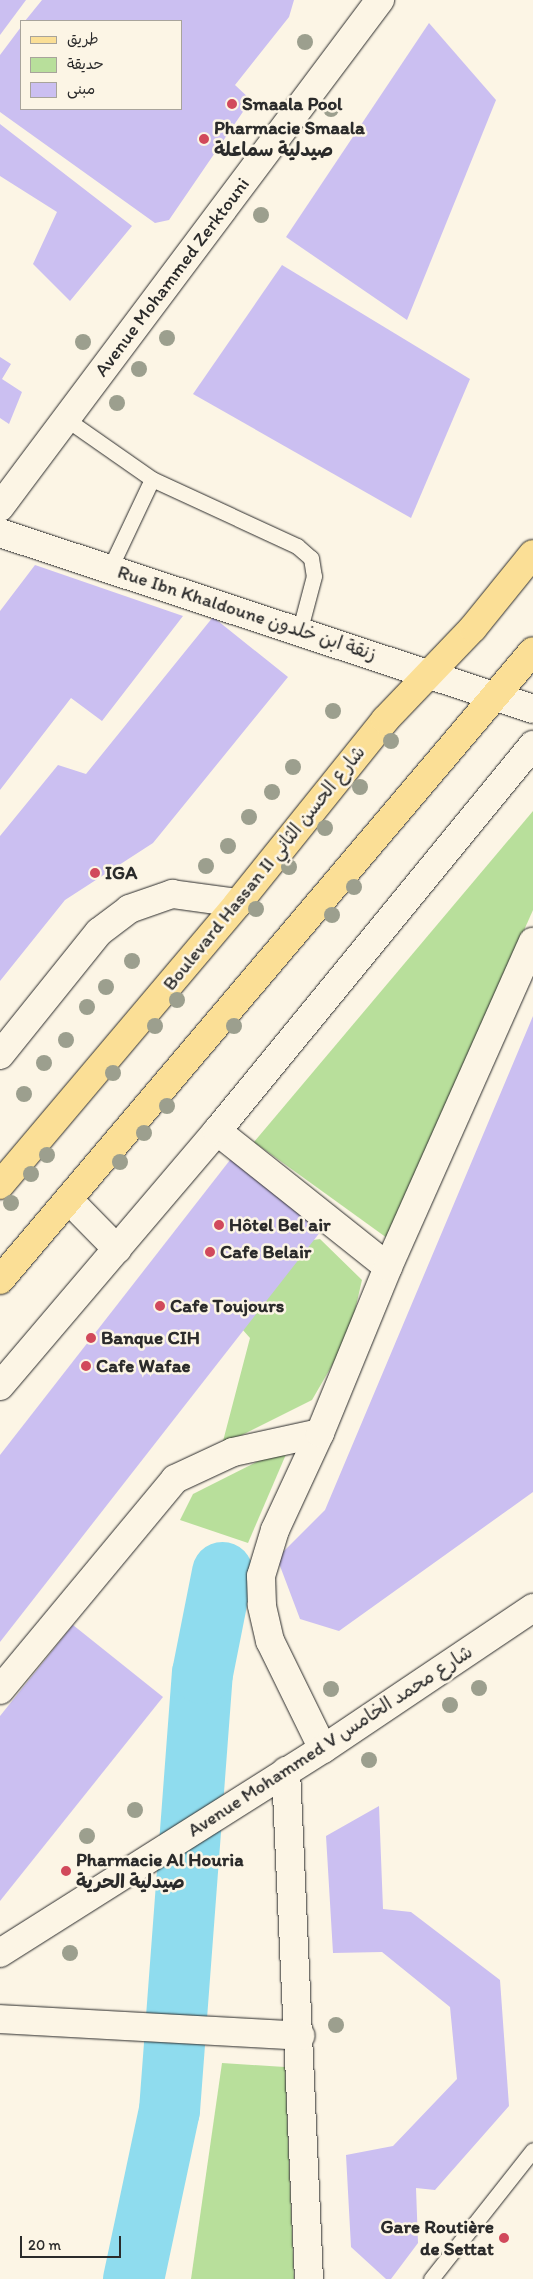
<!DOCTYPE html>
<meta charset="utf-8">
<style>
body{margin:0}
#map{position:relative;width:533px;height:2279px;overflow:hidden;background:#fcf5e5;font-family:Itim,"Playpen Sans Arabic",sans-serif}
div>[style]{position:absolute}
.green>*{inset:0;background:#b8df9b}
.river>*{height:61px;margin:-30.5px;padding:0 30.5px;transform-origin:30.5px;border-radius:30.5px;background:#8fdcee}
.building>*{inset:0;background:#cbbff1}
.roads{filter:drop-shadow(0 0 1px #2b2b2b) drop-shadow(0 0 1px #2b2b2b)}
.lane>*{height:15px;margin:-7.5px;padding:0 7.5px;transform-origin:7.5px;border-radius:7.5px;background:#fcf5e5}
.street>*{height:28px;margin:-14px;padding:0 14px;transform-origin:14px;border-radius:14px;background:#fcf5e5}
.primary>*{height:28px;margin:-14px;padding:0 14px;transform-origin:14px;border-radius:14px;background:#fbdf96}
.trees>*{width:16px;height:16px;margin:-8px;border-radius:50%;background:#9c9f8e}
.dots>*{width:14px;height:14px;translate:-50% -50%;box-sizing:border-box;border:2px solid #fcf5e5;border-radius:50%}
span{translate:-50% -50%;white-space:nowrap;text-align:center;line-height:1.15;-webkit-text-stroke:5px #fcf5e5;paint-order:stroke}
.poi-label{font-size:19px;color:#2b2b2b;font-weight:700}
.left{translate:0 -50%;text-align:left}
.right{translate:-100% -50%;text-align:right}
.street-label{font-size:19px;color:#2b2b2b}
.legend{position:absolute;left:20px;top:20px;width:162px;height:90px;box-sizing:border-box;background:#fcf5e5;border:1px solid #a8a49b;margin:0;padding:6px 9px;list-style:none;font-size:15px;color:#2b2b2b}
.legend li{display:flex;align-items:center;gap:10px;height:25px}
.legend b{width:25px;border:1px solid #a8a49b}
.scale{position:absolute;left:20px;top:2236px;width:101px;height:22px;box-sizing:border-box;border:2px solid #2b2b2b;border-top:0;padding-left:6px;font-size:15px;line-height:18px;white-space:nowrap;color:#2b2b2b;-webkit-text-stroke:4px #fcf5e5;paint-order:stroke}
</style>
<div id="map">
<div class="green">
<i style="clip-path:polygon(533px 811px,533px 910px,387px 1238px,254px 1142px)"></i>
<i style="clip-path:polygon(320px 1239px,362px 1280px,349px 1336px,312px 1400px,222px 1445px,250px 1338px,242px 1329px,300px 1242px)"></i>
<i style="clip-path:polygon(290px 1445px,248px 1543px,180px 1520px,193px 1494px)"></i>
<i style="clip-path:polygon(222px 2063px,285px 2067px,294px 2279px,191px 2279px)"></i>
</div>
<div class="river">
<i style="left:133px;top:2279px;width:173px;rotate:-78deg"></i>
<i style="left:169px;top:2110px;width:438px;rotate:-85.7deg"></i>
<i style="left:202px;top:1673px;width:103px;rotate:-78.8deg"></i>
</div>
<div class="building">
<i style="clip-path:polygon(0 0,26px 0,0 35px)"></i>
<i style="clip-path:polygon(42px 0,294px 0,289px 17px,235px 85px,251px 100px,169px 220px,155px 223px,0 112px,0 55px,21px 27px,21px 109px,181px 109px,181px 21px,25px 21px)"></i>
<i style="clip-path:polygon(429px 23px,496px 100px,407px 320px,286px 237px)"></i>
<i style="clip-path:polygon(0 124px,132px 226px,70px 301px,33px 264px,57px 212px,0 176px)"></i>
<i style="clip-path:polygon(282px 265px,470px 379px,411px 518px,193px 394px)"></i>
<i style="clip-path:polygon(0 357px,11px 364px,2px 379px,22px 392px,9px 424px,0 418px)"></i>
<i style="clip-path:polygon(35px 565px,183px 616px,102px 721px,71px 698px,0 790px,0 611px)"></i>
<i style="clip-path:polygon(213px 617px,288px 677px,153px 843px,65px 900px,0 981px,0 836px,58px 765px,86px 774px)"></i>
<i style="clip-path:polygon(533px 1016px,533px 1492px,339px 1631px,300px 1619px,277px 1558px,325px 1510px)"></i>
<i style="clip-path:polygon(237px 1151px,328px 1222px,0 1642px,0 1455px)"></i>
<i style="clip-path:polygon(73px 1625px,163px 1697px,0 1901px,0 1716px)"></i>
<i style="clip-path:polygon(379px 1806px,383px 1909px,411px 1912px,500px 1980px,509px 2106px,435px 2190px,416px 2188px,418px 2243px,391px 2279px,386px 2279px,351px 2247px,346px 2155px,393px 2146px,457px 2079px,450px 2007px,382px 1952px,333px 1953px,326px 1836px)"></i>
</div>
<div class="roads">
<div class="lane">
<i style="left:66px;top:419px;width:105px;rotate:34.9deg"></i>
<i style="left:152px;top:479px;width:160px;rotate:24.8deg"></i>
<i style="left:297px;top:546px;width:18px;rotate:41deg"></i>
<i style="left:311px;top:558px;width:18px;rotate:81deg"></i>
<i style="left:314px;top:576px;width:55px;rotate:104.8deg"></i>
<i style="left:110px;top:568px;width:98px;rotate:-64.7deg"></i>
<i style="left:431px;top:2279px;width:164px;rotate:-51.7deg"></i>
</div>
<div class="street">
<i style="left:0;top:507px;width:634px;rotate:-53.15deg"></i>
<i style="left:0;top:533px;width:561px;rotate:18.27deg"></i>
<i style="left:0;top:1055px;width:158px;rotate:-51.2deg"></i>
<i style="left:99px;top:932px;width:38px;rotate:-37deg"></i>
<i style="left:129px;top:909px;width:46px;rotate:-19.2deg"></i>
<i style="left:172px;top:894px;width:67px;rotate:7.8deg"></i>
<i style="left:217px;top:1131px;width:218px;rotate:38.5deg"></i>
<i style="left:69px;top:1200px;width:69px;rotate:45.6deg"></i>
<i style="left:0;top:1386px;width:335px;rotate:-49.6deg"></i>
<i style="left:217px;top:1131px;width:499px;rotate:-50.7deg"></i>
<i style="left:0;top:1690px;width:274px;rotate:-50.3deg"></i>
<i style="left:175px;top:1479px;width:64px;rotate:-25deg"></i>
<i style="left:233px;top:1452px;width:89px;rotate:-12.3deg"></i>
<i style="left:323px;top:1749px;width:120px;rotate:-116.1deg"></i>
<i style="left:270px;top:1641px;width:37px;rotate:-103deg"></i>
<i style="left:262px;top:1605px;width:29px;rotate:-92deg"></i>
<i style="left:261px;top:1576px;width:48px;rotate:-73.1deg"></i>
<i style="left:275px;top:1530px;width:107px;rotate:-65.1deg"></i>
<i style="left:320px;top:1433px;width:179px;rotate:-67.7deg"></i>
<i style="left:388px;top:1267px;width:356px;rotate:-66deg"></i>
<i style="left:286px;top:1771px;width:509px;rotate:87.41deg"></i>
<i style="left:0;top:1953px;width:382px;rotate:-32.3deg"></i>
<i style="left:323px;top:1749px;width:253px;rotate:-33.9deg"></i>
<i style="left:0;top:2019px;width:301px;rotate:3.2deg"></i>
</div>
<div class="primary">
<i style="left:0;top:1185px;width:369px;rotate:-49.8deg"></i>
<i style="left:238px;top:903px;width:235px;rotate:-51.2deg"></i>
<i style="left:385px;top:720px;width:127px;rotate:-46.3deg"></i>
<i style="left:473px;top:628px;width:95px;rotate:-51deg"></i>
<i style="left:0;top:1280px;width:824px;rotate:-49.72deg"></i>
</div>
</div>
<div class="trees">
<i style="left:305px;top:42px"></i>
<i style="left:331px;top:109px"></i>
<i style="left:261px;top:215px"></i>
<i style="left:167px;top:338px"></i>
<i style="left:83px;top:342px"></i>
<i style="left:139px;top:369px"></i>
<i style="left:117px;top:403px"></i>
<i style="left:333px;top:711px"></i>
<i style="left:391px;top:741px"></i>
<i style="left:293px;top:767px"></i>
<i style="left:360px;top:787px"></i>
<i style="left:272px;top:792px"></i>
<i style="left:249px;top:817px"></i>
<i style="left:325px;top:828px"></i>
<i style="left:228px;top:846px"></i>
<i style="left:206px;top:866px"></i>
<i style="left:289px;top:867px"></i>
<i style="left:354px;top:887px"></i>
<i style="left:256px;top:909px"></i>
<i style="left:332px;top:915px"></i>
<i style="left:132px;top:961px"></i>
<i style="left:106px;top:987px"></i>
<i style="left:177px;top:1000px"></i>
<i style="left:87px;top:1007px"></i>
<i style="left:155px;top:1026px"></i>
<i style="left:234px;top:1026px"></i>
<i style="left:66px;top:1040px"></i>
<i style="left:44px;top:1063px"></i>
<i style="left:113px;top:1073px"></i>
<i style="left:24px;top:1094px"></i>
<i style="left:167px;top:1106px"></i>
<i style="left:144px;top:1133px"></i>
<i style="left:47px;top:1155px"></i>
<i style="left:120px;top:1162px"></i>
<i style="left:31px;top:1174px"></i>
<i style="left:11px;top:1203px"></i>
<i style="left:479px;top:1688px"></i>
<i style="left:331px;top:1689px"></i>
<i style="left:450px;top:1705px"></i>
<i style="left:369px;top:1760px"></i>
<i style="left:135px;top:1810px"></i>
<i style="left:87px;top:1836px"></i>
<i style="left:70px;top:1953px"></i>
<i style="left:336px;top:2025px"></i>
</div>
<div class="dots">
<i style="left:232px;top:104px;background:#d1495b"></i>
<i style="left:204px;top:139px;background:#d1495b"></i>
<i style="left:95px;top:873px;background:#d1495b"></i>
<i style="left:219px;top:1225px;background:#d1495b"></i>
<i style="left:210px;top:1252px;background:#d1495b"></i>
<i style="left:160px;top:1306px;background:#d1495b"></i>
<i style="left:91px;top:1338px;background:#d1495b"></i>
<i style="left:86px;top:1366px;background:#d1495b"></i>
<i style="left:66px;top:1871px;background:#d1495b"></i>
<i style="left:504px;top:2238px;background:#d1495b"></i>
</div>
<div class="poi-label">
<span class="left" style="left:242px;top:104px">Smaala Pool</span>
<span class="left" style="left:214px;top:139px">Pharmacie Smaala<br>صيدلية سماعلة</span>
<span class="left" style="left:105px;top:873px">IGA</span>
<span class="left" style="left:229px;top:1225px">Hôtel Bel air</span>
<span class="left" style="left:220px;top:1252px">Cafe Belair</span>
<span class="left" style="left:170px;top:1306px">Cafe Toujours</span>
<span class="left" style="left:101px;top:1338px">Banque CIH</span>
<span class="left" style="left:96px;top:1366px">Cafe Wafae</span>
<span class="left" style="left:76px;top:1871px">Pharmacie Al Houria<br>صيدلية الحرية</span>
<span class="right" style="left:494px;top:2238px">Gare Routière<br>de Settat</span>
</div>
<div class="street-label">
<span style="left:172px;top:277px;rotate:-53deg">Avenue Mohammed Zerktouni</span>
<span style="left:247px;top:613px;rotate:18deg">Rue Ibn Khaldoune زنقة ابن خلدون</span>
<span style="left:264px;top:868px;rotate:-51deg">Boulevard Hassan II شارع الحسن الثاني</span>
<span style="left:330px;top:1741px;rotate:-33deg">Avenue Mohammed V شارع محمد الخامس</span>
</div>
<ul class="legend">
<li><b style="height:6px;background:#fbdf96"></b>طريق</li>
<li><b style="height:14px;background:#b8df9b"></b>حديقة</li>
<li><b style="height:14px;background:#cbbff1"></b>مبنى</li>
</ul>
<div class="scale">20 m</div>
</div>
